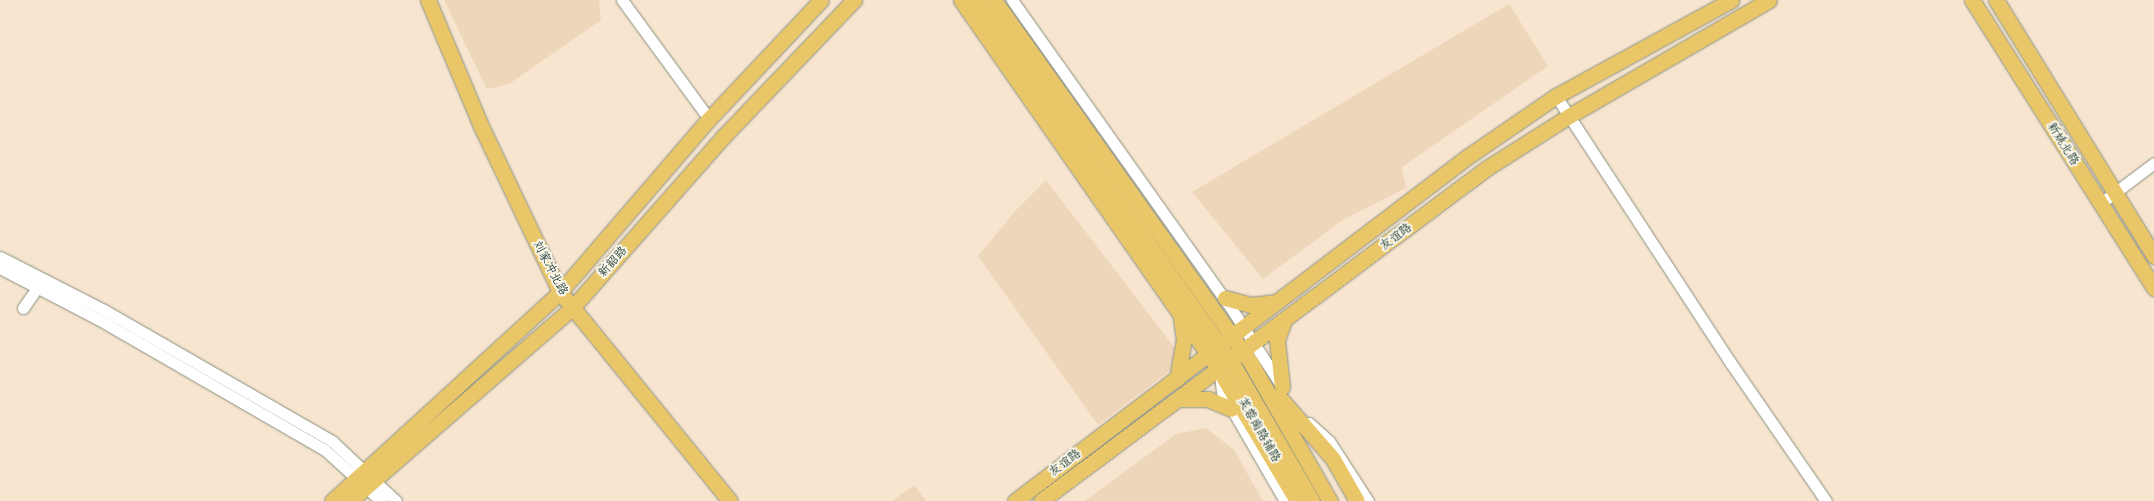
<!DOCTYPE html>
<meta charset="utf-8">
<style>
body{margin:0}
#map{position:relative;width:2154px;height:501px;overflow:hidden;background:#f7e5cf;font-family:"Shantell Sans","LXGW WenKai TC",sans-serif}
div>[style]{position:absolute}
.built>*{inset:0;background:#eed6bb}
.roads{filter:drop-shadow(0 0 1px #8b9182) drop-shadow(0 0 1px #8b9182)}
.minor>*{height:11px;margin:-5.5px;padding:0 5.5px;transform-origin:5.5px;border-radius:5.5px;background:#fff}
.major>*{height:15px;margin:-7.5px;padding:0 7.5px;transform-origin:7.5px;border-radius:7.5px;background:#e9c769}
span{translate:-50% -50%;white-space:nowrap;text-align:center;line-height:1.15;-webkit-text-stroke:4px #fbf7ec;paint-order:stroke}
.street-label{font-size:12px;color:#1f3d34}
</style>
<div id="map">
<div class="built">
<i style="clip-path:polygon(444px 0,599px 0,601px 20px,509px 84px,487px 89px)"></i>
<i style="clip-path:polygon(1509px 4px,1548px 66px,1402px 167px,1406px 188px,1341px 221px,1263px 279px,1192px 192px)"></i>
<i style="clip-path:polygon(1046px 180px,1184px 360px,1098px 425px,978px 256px,1016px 210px)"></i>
<i style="clip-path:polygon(1206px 428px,1234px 450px,1263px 501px,1085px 501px,1176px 434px)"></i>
<i style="clip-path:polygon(914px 485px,926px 501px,892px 501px)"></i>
</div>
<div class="roads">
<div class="minor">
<i style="left:622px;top:0;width:147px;rotate:53.8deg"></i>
<i style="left:1012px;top:0;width:371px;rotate:54.6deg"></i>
<i style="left:1227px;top:302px;width:99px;rotate:57deg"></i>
<i style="left:1556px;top:96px;width:318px;rotate:56.8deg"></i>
<i style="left:1730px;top:362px;width:169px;rotate:55.4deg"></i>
<i style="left:2101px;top:203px;width:66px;rotate:-37deg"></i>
<i style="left:0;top:257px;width:117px;rotate:27deg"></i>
<i style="left:104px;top:310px;width:263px;rotate:29.9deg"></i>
<i style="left:332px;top:441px;width:88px;rotate:43.2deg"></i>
<i style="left:0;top:268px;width:110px;rotate:27.5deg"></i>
<i style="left:98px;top:319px;width:262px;rotate:30deg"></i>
<i style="left:325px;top:450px;width:76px;rotate:42.3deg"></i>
<i style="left:23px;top:308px;width:32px;rotate:-55deg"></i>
<i style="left:1220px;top:375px;width:17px;rotate:83deg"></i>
<i style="left:1222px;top:392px;width:126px;rotate:60deg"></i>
<i style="left:1309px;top:423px;width:27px;rotate:42deg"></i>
<i style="left:1329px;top:441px;width:72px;rotate:57deg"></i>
</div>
<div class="major">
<i style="left:428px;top:0;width:134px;rotate:67.2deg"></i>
<i style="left:480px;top:124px;width:186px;rotate:64.5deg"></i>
<i style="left:560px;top:292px;width:269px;rotate:50.9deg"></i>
<i style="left:961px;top:0;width:451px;rotate:55.1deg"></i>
<i style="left:1219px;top:370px;width:152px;rotate:59.2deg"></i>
<i style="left:977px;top:0;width:441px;rotate:54.9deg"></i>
<i style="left:1231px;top:361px;width:162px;rotate:59.9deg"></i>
<i style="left:994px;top:0;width:447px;rotate:54.7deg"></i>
<i style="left:1252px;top:365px;width:157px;rotate:60.2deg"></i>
<i style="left:1972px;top:0;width:341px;rotate:57.7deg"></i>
<i style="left:1996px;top:0;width:301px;rotate:58.3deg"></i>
<i style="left:1225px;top:298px;width:27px;rotate:15deg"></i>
<i style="left:1251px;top:305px;width:24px;rotate:-7deg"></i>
<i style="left:1177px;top:379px;width:40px;rotate:-80deg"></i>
<i style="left:1184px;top:340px;width:22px;rotate:-98deg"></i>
<i style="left:1282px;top:387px;width:47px;rotate:-96.1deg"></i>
<i style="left:1277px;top:340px;width:20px;rotate:-70deg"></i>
<i style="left:1279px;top:397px;width:82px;rotate:48.9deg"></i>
<i style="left:1333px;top:459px;width:48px;rotate:60.3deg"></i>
<i style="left:1180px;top:399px;width:28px"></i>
<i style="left:1208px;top:399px;width:25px;rotate:23deg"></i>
<i style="left:332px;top:501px;width:309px;rotate:-42.5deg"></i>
<i style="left:560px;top:292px;width:228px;rotate:-49.3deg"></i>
<i style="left:709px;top:119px;width:163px;rotate:-46.7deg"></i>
<i style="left:350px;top:501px;width:296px;rotate:-41deg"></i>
<i style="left:573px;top:307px;width:227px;rotate:-48.6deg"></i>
<i style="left:723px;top:137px;width:190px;rotate:-46.3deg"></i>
<i style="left:1015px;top:501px;width:568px;rotate:-37.27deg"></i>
<i style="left:1467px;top:157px;width:108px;rotate:-34.4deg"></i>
<i style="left:1556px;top:96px;width:200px;rotate:-28.7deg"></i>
<i style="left:1041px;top:501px;width:557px;rotate:-36.75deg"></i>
<i style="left:1487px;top:168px;width:97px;rotate:-32.4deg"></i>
<i style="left:1569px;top:116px;width:231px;rotate:-30.1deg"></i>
</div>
</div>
<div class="street-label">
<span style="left:2063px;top:144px;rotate:58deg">新姚北路</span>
<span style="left:1396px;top:237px;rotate:-37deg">友谊路</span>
<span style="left:613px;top:262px;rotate:-48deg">新韶路</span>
<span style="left:550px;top:268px;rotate:62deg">刘家冲北路</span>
<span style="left:1259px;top:430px;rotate:60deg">芙蓉南路辅路</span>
<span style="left:1065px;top:463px;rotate:-37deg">友谊路</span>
</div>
</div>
